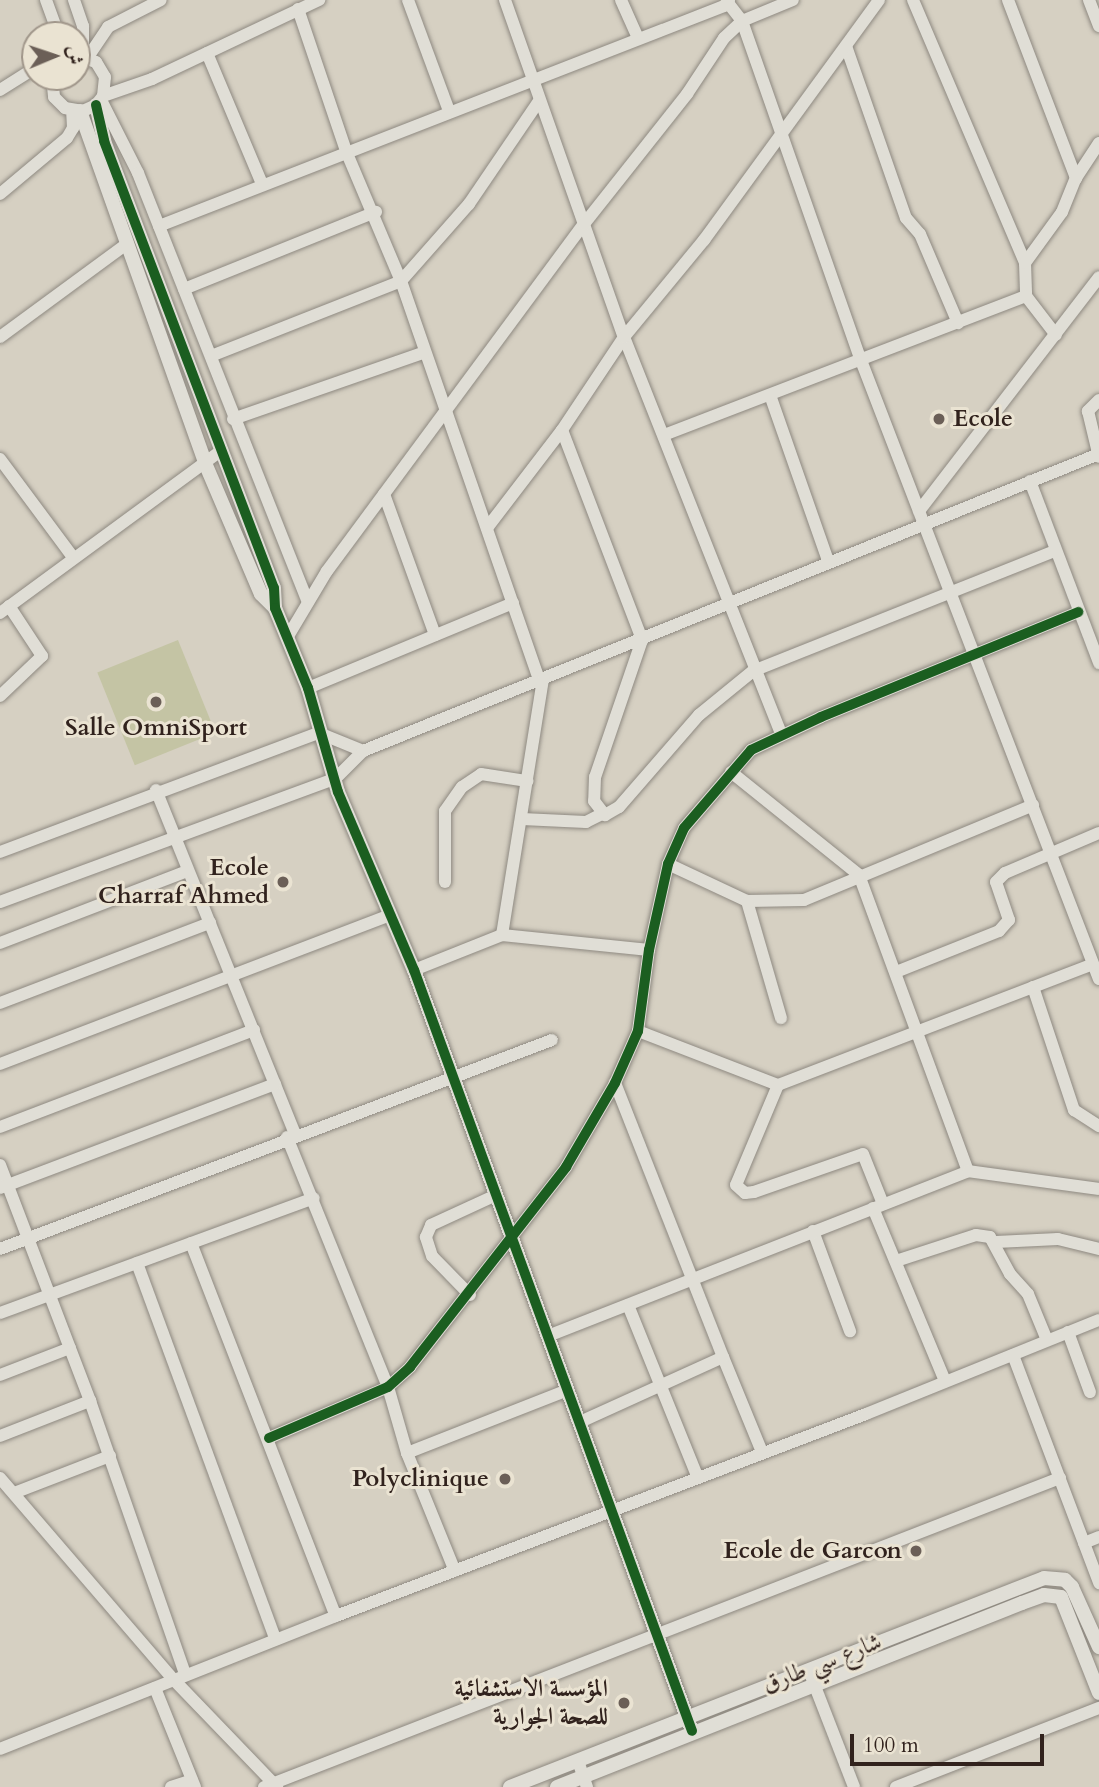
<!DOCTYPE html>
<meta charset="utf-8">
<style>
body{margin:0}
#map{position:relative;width:1099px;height:1787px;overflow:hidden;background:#d6d0c2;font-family:Cardo,Amiri,serif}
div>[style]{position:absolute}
.green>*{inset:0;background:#c4c4a4;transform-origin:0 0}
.roads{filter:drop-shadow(0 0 2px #8e8981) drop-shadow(0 0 2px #8e8981)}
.minor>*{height:12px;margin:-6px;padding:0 6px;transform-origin:6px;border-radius:6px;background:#e0ded6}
.tertiary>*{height:14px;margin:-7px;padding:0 7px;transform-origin:7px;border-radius:7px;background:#e0ded6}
.cycleway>*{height:10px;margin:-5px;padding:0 5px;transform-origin:5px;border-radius:5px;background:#1b5e20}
.dots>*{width:19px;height:19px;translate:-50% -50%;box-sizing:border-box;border:4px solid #eae3d2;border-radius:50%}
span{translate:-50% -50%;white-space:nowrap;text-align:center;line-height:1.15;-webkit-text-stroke:6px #eae3d2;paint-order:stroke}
.poi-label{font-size:24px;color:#31221d;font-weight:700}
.left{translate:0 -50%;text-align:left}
.right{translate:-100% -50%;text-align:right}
.street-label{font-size:24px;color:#31221d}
.north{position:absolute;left:21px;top:21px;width:70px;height:70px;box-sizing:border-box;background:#eae3d2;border:2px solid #a0968a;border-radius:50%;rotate:88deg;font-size:19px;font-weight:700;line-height:28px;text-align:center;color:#31221d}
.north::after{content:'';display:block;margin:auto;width:24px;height:32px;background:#6b5f57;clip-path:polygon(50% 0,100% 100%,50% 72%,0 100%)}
.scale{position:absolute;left:850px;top:1734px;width:194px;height:32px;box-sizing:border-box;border:4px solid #31221d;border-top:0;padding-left:9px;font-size:21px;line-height:24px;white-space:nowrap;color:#31221d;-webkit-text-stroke:5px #eae3d2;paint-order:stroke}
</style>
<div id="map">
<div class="green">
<i style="left:178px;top:640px;width:100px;height:87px;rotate:68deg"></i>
</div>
<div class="roads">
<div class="minor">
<i style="left:46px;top:0;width:37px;rotate:70deg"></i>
<i style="left:74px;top:0;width:28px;rotate:71deg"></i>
<i style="left:83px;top:26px;width:30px;rotate:90deg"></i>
<i style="left:408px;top:0;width:118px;rotate:69.7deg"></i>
<i style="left:505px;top:0;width:357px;rotate:70.6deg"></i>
<i style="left:624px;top:337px;width:427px;rotate:68.4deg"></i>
<i style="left:621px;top:0;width:42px;rotate:65.9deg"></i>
<i style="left:913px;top:0;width:286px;rotate:66.9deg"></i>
<i style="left:1025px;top:263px;width:33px;rotate:88deg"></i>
<i style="left:1026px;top:296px;width:49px;rotate:52.4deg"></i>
<i style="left:1008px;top:0;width:191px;rotate:69.1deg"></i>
<i style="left:1089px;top:0;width:28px;rotate:69deg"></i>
<i style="left:728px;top:3px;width:23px;rotate:52deg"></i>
<i style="left:742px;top:21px;width:362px;rotate:70.7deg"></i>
<i style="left:862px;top:363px;width:660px;rotate:68.96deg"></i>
<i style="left:298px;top:9px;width:150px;rotate:71.3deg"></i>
<i style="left:346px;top:151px;width:141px;rotate:67.1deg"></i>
<i style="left:401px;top:281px;width:421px;rotate:70.9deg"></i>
<i style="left:846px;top:46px;width:182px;rotate:70.8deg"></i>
<i style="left:906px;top:218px;width:21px;rotate:49deg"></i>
<i style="left:920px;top:234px;width:97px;rotate:66.9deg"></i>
<i style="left:207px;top:53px;width:142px;rotate:67.2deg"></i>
<i style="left:88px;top:57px;width:36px;rotate:-56deg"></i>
<i style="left:108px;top:27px;width:59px;rotate:-27deg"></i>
<i style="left:52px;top:77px;width:20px;rotate:84deg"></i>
<i style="left:54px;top:97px;width:16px;rotate:45deg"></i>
<i style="left:65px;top:108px;width:18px;rotate:9deg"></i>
<i style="left:83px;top:111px;width:14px;rotate:-25deg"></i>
<i style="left:96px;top:105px;width:11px;rotate:-52deg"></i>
<i style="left:103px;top:96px;width:19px;rotate:-84deg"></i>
<i style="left:105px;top:77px;width:17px;rotate:-121deg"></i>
<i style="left:96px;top:62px;width:20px;rotate:-162deg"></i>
<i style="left:0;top:90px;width:41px;rotate:-32.2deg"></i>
<i style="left:103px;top:96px;width:52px;rotate:-19.1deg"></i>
<i style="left:152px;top:79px;width:185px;rotate:-25.3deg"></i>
<i style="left:101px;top:100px;width:82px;rotate:63.1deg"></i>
<i style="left:138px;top:173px;width:461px;rotate:68.4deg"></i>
<i style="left:0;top:194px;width:87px;rotate:-39.9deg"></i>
<i style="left:67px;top:138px;width:12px;rotate:-59deg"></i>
<i style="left:73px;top:128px;width:17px;rotate:-93deg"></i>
<i style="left:159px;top:226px;width:606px;rotate:-21.27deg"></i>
<i style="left:724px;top:6px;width:8px;rotate:-50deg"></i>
<i style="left:1025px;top:263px;width:63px;rotate:-54deg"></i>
<i style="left:1062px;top:212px;width:37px;rotate:-68deg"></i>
<i style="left:1076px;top:178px;width:42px;rotate:-56.7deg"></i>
<i style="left:184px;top:289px;width:207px;rotate:-21.9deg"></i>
<i style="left:0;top:337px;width:154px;rotate:-36.3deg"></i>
<i style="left:211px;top:356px;width:204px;rotate:-21.5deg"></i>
<i style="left:401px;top:281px;width:103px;rotate:-48.6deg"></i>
<i style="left:469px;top:204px;width:125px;rotate:-55.8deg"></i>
<i style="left:770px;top:395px;width:176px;rotate:70.7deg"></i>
<i style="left:1099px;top:400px;width:16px;rotate:135deg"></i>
<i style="left:1088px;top:411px;width:47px;rotate:76.6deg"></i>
<i style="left:233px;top:419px;width:203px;rotate:-19.2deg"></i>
<i style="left:562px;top:430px;width:225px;rotate:69.1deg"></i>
<i style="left:642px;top:640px;width:145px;rotate:108.9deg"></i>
<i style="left:595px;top:777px;width:24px;rotate:92deg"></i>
<i style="left:594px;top:801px;width:18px;rotate:52deg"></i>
<i style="left:605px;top:815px;width:16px;rotate:-30deg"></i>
<i style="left:619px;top:807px;width:122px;rotate:-49deg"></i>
<i style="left:699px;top:715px;width:70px;rotate:-39.2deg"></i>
<i style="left:753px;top:671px;width:324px;rotate:-21.7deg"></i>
<i style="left:664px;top:435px;width:388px;rotate:-21deg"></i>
<i style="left:0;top:459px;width:121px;rotate:53.4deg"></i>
<i style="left:1030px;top:481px;width:195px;rotate:69.2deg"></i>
<i style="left:384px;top:494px;width:150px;rotate:70.1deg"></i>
<i style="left:919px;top:511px;width:295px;rotate:-52.4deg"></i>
<i style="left:487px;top:528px;width:123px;rotate:-52.6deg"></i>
<i style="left:562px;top:430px;width:112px;rotate:-56.3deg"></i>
<i style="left:624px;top:337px;width:126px;rotate:-50.5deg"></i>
<i style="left:704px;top:240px;width:297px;rotate:-53.9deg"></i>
<i style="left:0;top:613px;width:272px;rotate:-36.3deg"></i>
<i style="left:287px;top:638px;width:78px;rotate:-59.2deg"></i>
<i style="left:327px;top:571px;width:432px;rotate:-53.5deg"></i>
<i style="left:584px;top:224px;width:166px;rotate:-51.6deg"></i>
<i style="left:687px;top:94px;width:67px;rotate:-56.5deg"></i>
<i style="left:724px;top:38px;width:25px;rotate:-43deg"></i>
<i style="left:742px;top:21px;width:55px;rotate:-22.4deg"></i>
<i style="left:308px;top:688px;width:222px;rotate:-22.5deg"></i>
<i style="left:0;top:696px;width:58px;rotate:-43.6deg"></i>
<i style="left:42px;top:656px;width:60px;rotate:-123.4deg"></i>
<i style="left:731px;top:772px;width:164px;rotate:38.8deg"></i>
<i style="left:859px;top:875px;width:315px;rotate:69.8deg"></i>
<i style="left:156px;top:790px;width:371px;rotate:68deg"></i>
<i style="left:522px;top:819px;width:64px;rotate:2.7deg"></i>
<i style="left:586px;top:822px;width:18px;rotate:-27deg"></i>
<i style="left:0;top:852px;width:340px;rotate:-20.5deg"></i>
<i style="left:319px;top:733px;width:48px;rotate:22.2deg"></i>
<i style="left:668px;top:864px;width:87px;rotate:25.1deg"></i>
<i style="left:747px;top:901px;width:57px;rotate:-1deg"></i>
<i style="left:804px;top:900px;width:248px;rotate:-22.5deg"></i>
<i style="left:445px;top:882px;width:71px;rotate:-90deg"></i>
<i style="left:445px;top:811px;width:29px;rotate:-55deg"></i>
<i style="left:462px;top:787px;width:23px;rotate:-34deg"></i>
<i style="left:481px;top:774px;width:47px;rotate:8.7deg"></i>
<i style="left:747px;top:901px;width:122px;rotate:73.8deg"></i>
<i style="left:0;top:902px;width:357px;rotate:-20.2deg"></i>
<i style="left:335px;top:779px;width:40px;rotate:-45deg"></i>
<i style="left:363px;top:751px;width:794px;rotate:-21.98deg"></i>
<i style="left:502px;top:935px;width:260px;rotate:-80.9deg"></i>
<i style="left:0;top:943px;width:201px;rotate:-21deg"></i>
<i style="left:414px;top:970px;width:95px;rotate:-21.7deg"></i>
<i style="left:502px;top:935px;width:148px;rotate:5.8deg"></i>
<i style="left:896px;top:972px;width:111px;rotate:-21.7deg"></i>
<i style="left:999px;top:931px;width:15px;rotate:-48deg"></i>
<i style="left:1009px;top:920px;width:40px;rotate:-108.9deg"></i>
<i style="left:996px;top:882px;width:13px;rotate:-45deg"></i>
<i style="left:1005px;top:873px;width:102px;rotate:-23.1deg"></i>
<i style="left:1033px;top:987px;width:130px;rotate:71.6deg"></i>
<i style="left:1074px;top:1110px;width:30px;rotate:33deg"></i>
<i style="left:0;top:1003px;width:225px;rotate:-20.9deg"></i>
<i style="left:638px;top:1031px;width:150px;rotate:21.1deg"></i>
<i style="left:778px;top:1085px;width:337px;rotate:-21deg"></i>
<i style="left:0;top:1064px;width:418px;rotate:-20.9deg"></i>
<i style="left:778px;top:1085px;width:108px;rotate:112.8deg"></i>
<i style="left:736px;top:1185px;width:12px;rotate:42deg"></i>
<i style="left:745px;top:1193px;width:9px;rotate:-6deg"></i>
<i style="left:754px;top:1192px;width:115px;rotate:-19.2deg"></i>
<i style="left:863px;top:1154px;width:54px;rotate:68.2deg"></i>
<i style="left:0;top:1127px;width:272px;rotate:-20.9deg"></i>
<i style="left:287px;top:1137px;width:270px;rotate:68deg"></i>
<i style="left:388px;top:1387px;width:69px;rotate:73.9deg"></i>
<i style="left:407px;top:1453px;width:127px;rotate:67.9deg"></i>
<i style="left:0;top:1165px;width:253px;rotate:69.1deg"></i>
<i style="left:90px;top:1401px;width:289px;rotate:70.8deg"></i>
<i style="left:0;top:1188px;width:294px;rotate:-20.7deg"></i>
<i style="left:873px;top:1208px;width:187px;rotate:67.4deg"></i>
<i style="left:813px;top:1231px;width:107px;rotate:69.7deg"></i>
<i style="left:996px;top:1242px;width:62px;rotate:-2.8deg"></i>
<i style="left:1058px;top:1239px;width:42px;rotate:13.7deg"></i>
<i style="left:191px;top:1243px;width:400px;rotate:68.8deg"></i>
<i style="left:336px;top:1616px;width:174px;rotate:158.4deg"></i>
<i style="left:174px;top:1680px;width:149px;rotate:46.1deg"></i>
<i style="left:0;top:1249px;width:590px;rotate:-20.74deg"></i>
<i style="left:896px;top:1261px;width:84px;rotate:-18deg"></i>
<i style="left:976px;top:1235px;width:14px;rotate:8deg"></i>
<i style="left:990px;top:1237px;width:42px;rotate:61.6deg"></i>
<i style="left:1010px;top:1274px;width:27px;rotate:48deg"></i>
<i style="left:1028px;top:1294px;width:50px;rotate:67.6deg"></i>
<i style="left:137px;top:1263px;width:401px;rotate:69.8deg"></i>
<i style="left:470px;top:1295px;width:54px;rotate:-134.3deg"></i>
<i style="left:432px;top:1256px;width:20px;rotate:-108deg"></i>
<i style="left:426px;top:1237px;width:13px;rotate:-67deg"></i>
<i style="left:431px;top:1225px;width:69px;rotate:-24.7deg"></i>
<i style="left:628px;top:1305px;width:184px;rotate:68deg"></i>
<i style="left:0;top:1313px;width:334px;rotate:-20.1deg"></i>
<i style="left:1068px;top:1332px;width:64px;rotate:69.9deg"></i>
<i style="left:548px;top:1336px;width:451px;rotate:-21.4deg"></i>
<i style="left:968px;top:1171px;width:132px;rotate:7.8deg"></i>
<i style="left:1013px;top:1355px;width:244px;rotate:69.3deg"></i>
<i style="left:723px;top:1357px;width:103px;rotate:67.7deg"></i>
<i style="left:0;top:1375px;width:75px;rotate:-21.1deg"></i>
<i style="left:580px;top:1422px;width:157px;rotate:-24.4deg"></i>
<i style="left:723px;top:1357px;width:295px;rotate:-111.5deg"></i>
<i style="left:0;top:1436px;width:97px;rotate:-21.3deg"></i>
<i style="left:269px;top:1438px;width:129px;rotate:-23.2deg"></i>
<i style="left:388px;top:1387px;width:30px;rotate:-42deg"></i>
<i style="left:410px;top:1367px;width:254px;rotate:-52deg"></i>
<i style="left:566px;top:1167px;width:97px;rotate:-59.7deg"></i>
<i style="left:615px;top:1083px;width:57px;rotate:-66.1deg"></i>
<i style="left:638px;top:1031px;width:82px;rotate:-82.3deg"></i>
<i style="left:649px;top:950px;width:88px;rotate:-77.5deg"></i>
<i style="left:668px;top:864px;width:39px;rotate:-66deg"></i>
<i style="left:684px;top:828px;width:103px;rotate:-49.3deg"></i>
<i style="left:751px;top:750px;width:77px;rotate:-25.2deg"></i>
<i style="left:821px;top:717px;width:278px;rotate:-22.2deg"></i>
<i style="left:407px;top:1453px;width:173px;rotate:-21.4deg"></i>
<i style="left:0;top:1478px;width:267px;rotate:49.3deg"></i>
<i style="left:174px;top:1680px;width:187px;rotate:158.4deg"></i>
<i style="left:14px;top:1493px;width:103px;rotate:-21.1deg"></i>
<i style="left:1084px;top:1543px;width:16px;rotate:-22deg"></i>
<i style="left:336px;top:1616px;width:567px;rotate:-20.86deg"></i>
<i style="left:866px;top:1414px;width:251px;rotate:-22deg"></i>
<i style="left:811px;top:1676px;width:119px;rotate:68.8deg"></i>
<i style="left:155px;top:1688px;width:107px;rotate:68deg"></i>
<i style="left:578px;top:1761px;width:28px;rotate:71deg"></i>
<i style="left:171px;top:1787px;width:22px;rotate:-18deg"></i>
<i style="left:264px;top:1787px;width:854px;rotate:-21.22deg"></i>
<i style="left:896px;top:1787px;width:218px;rotate:-21.3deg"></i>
</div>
<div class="tertiary">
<i style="left:96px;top:105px;width:37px;rotate:77deg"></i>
<i style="left:104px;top:141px;width:478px;rotate:69.2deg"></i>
<i style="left:274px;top:588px;width:20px;rotate:87deg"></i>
<i style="left:275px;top:608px;width:87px;rotate:67.6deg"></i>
<i style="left:308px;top:688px;width:108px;rotate:73.9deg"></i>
<i style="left:338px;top:792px;width:194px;rotate:66.9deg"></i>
<i style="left:414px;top:970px;width:810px;rotate:69.93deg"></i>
<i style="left:80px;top:111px;width:374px;rotate:70.4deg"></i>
<i style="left:205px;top:463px;width:142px;rotate:66.9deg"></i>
<i style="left:261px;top:594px;width:20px;rotate:45deg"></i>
<i style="left:1061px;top:1597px;width:103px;rotate:68.4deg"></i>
<i style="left:510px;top:1787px;width:573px;rotate:-21.37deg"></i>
<i style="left:1044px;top:1578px;width:21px;rotate:5deg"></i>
<i style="left:1065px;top:1580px;width:10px;rotate:45deg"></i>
<i style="left:1072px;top:1587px;width:66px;rotate:65.8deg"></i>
<i style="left:557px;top:1787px;width:500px;rotate:-21.59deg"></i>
<i style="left:1022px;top:1603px;width:23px;rotate:-20deg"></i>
<i style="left:1044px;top:1595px;width:17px;rotate:7deg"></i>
</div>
</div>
<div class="cycleway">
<i style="left:96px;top:105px;width:37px;rotate:77deg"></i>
<i style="left:104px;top:141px;width:478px;rotate:69.2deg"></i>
<i style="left:274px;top:588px;width:20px;rotate:87deg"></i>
<i style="left:275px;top:608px;width:87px;rotate:67.6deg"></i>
<i style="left:308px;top:688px;width:108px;rotate:73.9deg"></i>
<i style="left:338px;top:792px;width:194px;rotate:66.9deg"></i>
<i style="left:414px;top:970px;width:810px;rotate:69.93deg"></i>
<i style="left:269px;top:1438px;width:129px;rotate:-23.2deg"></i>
<i style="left:388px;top:1387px;width:30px;rotate:-42deg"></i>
<i style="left:410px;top:1367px;width:254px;rotate:-52deg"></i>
<i style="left:566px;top:1167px;width:97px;rotate:-59.7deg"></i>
<i style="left:615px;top:1083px;width:57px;rotate:-66.1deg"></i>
<i style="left:638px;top:1031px;width:82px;rotate:-82.3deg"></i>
<i style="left:649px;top:950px;width:88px;rotate:-77.5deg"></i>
<i style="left:668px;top:864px;width:39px;rotate:-66deg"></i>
<i style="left:684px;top:828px;width:103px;rotate:-49.3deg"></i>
<i style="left:751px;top:750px;width:77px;rotate:-25.2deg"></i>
<i style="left:821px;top:717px;width:278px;rotate:-22.2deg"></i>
</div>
<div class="dots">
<i style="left:939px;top:419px;background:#6b5f57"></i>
<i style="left:156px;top:702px;background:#6b5f57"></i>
<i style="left:283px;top:882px;background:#6b5f57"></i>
<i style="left:505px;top:1479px;background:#6b5f57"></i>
<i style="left:916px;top:1551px;background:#6b5f57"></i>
<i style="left:624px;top:1703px;background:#6b5f57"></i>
</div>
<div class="poi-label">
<span class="left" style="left:953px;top:419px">Ecole</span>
<span style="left:156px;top:728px">Salle OmniSport</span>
<span class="right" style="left:269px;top:882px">Ecole<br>Charraf Ahmed</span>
<span class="right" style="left:489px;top:1479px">Polyclinique</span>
<span class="right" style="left:902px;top:1551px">Ecole de Garcon</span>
<span class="right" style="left:608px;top:1703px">المؤسسة الاستشفائية<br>للصحة الجوارية</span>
</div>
<div class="street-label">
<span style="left:822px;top:1663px;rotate:-21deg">شارع سي طارق</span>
</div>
<div class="north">ش</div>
<div class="scale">100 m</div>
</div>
